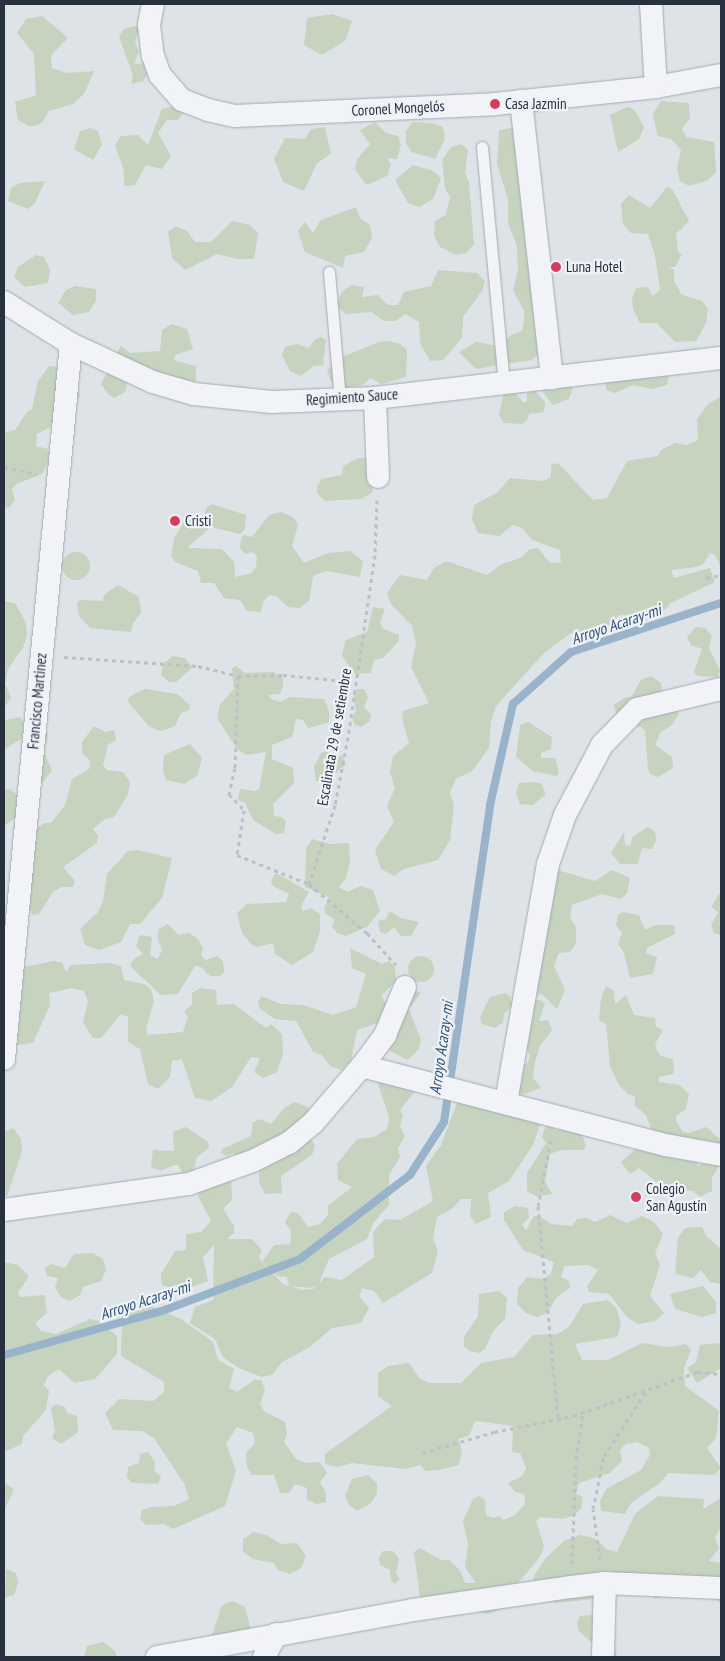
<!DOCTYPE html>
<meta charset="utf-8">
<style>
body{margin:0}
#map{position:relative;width:725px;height:1661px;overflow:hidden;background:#dee3e8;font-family:"PT Sans Narrow",sans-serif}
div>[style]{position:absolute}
.green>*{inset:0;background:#c5d3bf}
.round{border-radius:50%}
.stream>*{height:8px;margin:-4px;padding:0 4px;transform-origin:4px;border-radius:4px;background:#98b3ca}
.path>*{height:3px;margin-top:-1.5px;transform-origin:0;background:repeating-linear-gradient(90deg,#bcc1c7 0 4px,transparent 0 8px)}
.roads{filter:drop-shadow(0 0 1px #a3aab2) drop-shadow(0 0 1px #a3aab2)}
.service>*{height:11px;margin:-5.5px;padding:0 5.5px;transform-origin:5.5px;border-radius:5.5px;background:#f1f3f7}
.minor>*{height:22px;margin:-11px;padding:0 11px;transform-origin:11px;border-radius:11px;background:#f1f3f7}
.dots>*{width:14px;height:14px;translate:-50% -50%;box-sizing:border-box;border:2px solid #eef2f6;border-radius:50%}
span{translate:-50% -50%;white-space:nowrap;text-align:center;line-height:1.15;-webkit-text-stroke:4.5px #eef2f6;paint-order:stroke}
.poi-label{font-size:15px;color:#273140}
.left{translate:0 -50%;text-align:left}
.street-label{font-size:15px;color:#273140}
.water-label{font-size:16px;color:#2f5275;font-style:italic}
.frame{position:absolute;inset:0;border:5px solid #273140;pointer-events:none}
</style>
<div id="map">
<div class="green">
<i style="clip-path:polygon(332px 14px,352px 21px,345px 41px,322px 55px,304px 45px,307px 18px)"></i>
<i style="clip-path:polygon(42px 16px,68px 38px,51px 55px,52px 68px,67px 73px,94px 71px,84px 94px,73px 104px,49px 111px,42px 123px,30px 127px,18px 120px,15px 102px,36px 95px,34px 54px,17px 33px,26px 19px)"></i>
<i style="clip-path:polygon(136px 26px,140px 27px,135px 43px,139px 51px,134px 64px,149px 63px,149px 72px,143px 81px,131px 84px,133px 75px,119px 37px,124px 29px)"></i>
<i style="clip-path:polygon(661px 101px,689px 103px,690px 118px,682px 129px,686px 137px,714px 142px,716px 172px,708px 180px,689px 186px,680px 181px,677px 169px,681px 150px,671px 139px,658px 136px,656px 129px,653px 114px)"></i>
<i style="clip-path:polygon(179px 105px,183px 113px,178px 120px,167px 120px,158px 133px,171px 156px,162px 169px,146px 165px,135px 185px,124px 186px,124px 171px,115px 145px,121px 136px,138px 135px,148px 145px,162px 109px)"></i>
<i style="clip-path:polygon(627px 107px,634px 109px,644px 127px,639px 139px,618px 152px,610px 115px)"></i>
<i style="clip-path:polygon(375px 122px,386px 133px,398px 136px,401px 145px,397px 159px,387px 158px,391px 165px,387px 176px,367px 185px,355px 170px,357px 159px,370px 144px,360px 130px)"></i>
<i style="clip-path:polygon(413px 122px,431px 123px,443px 127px,445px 139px,435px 159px,412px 152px,406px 144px,406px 131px)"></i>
<i style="clip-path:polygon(325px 127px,331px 154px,317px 163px,304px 191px,283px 182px,274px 159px,285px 138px,305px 139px,311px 129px)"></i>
<i style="clip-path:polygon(90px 128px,98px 131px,102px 145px,93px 160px,74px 149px,80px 131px)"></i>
<i style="clip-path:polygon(512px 128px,519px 142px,539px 354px,531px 360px,476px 369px,459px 352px,476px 342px,500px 346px,511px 335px,522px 331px,524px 321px,524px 311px,513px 290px,518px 270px,517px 246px,508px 223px,508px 199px,497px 164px,499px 130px)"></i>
<i style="clip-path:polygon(461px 144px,468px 150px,465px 173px,469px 182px,474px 244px,466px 253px,456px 255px,440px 247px,434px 235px,435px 221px,446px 215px,450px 197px,445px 189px,442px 160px,451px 147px)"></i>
<i style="clip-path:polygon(413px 165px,433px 171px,441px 178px,433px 199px,419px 207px,408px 203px,395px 180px)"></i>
<i style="clip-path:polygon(45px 181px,35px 203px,28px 209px,8px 201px,11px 188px,20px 183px)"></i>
<i style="clip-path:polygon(667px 187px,672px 189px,689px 221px,676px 234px,678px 252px,682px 254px,676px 266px,668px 269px,674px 269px,674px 281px,681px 294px,702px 301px,708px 309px,706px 323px,696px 341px,675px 342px,657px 323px,640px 323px,633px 309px,632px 298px,636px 288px,648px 287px,652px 296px,660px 290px,655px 255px,648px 234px,631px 233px,623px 224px,621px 204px,629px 195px,650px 208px)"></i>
<i style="clip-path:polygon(356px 207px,360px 218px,370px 225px,372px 238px,364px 252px,345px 256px,343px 268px,305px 252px,298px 231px,305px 222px,313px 233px,321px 220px)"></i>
<i style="clip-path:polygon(232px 221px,250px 225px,258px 233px,254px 259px,238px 259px,217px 254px,185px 270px,172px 258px,168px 232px,176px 226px,187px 231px,195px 242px,211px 242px)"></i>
<i style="clip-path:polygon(36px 255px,44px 257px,50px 270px,48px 283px,25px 287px,14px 277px,18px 267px)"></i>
<i style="clip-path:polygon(438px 270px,477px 273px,485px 281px,482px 291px,463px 317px,462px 338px,443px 360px,430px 361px,420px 343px,419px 322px,405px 314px,396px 321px,384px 321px,371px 312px,346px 314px,337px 306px,341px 293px,351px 285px,364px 287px,362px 297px,378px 295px,388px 305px,398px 305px,404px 292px,431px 286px)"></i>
<i style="clip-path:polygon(75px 286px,96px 289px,96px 300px,89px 312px,73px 315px,58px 303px,66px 290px)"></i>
<i style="clip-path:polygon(172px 324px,187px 329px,193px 349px,175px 355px,174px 360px,196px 366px,196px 381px,181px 381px,174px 376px,128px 380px,125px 392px,114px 398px,108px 394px,101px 384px,121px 346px,130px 353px,160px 351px,162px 330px)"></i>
<i style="clip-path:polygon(321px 337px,326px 340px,323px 365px,313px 366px,301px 376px,290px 371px,282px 355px,285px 347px,297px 344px,309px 348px,314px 340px)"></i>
<i style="clip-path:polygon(389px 341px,400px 344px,407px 350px,406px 377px,381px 384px,371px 378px,362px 385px,352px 387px,339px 387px,331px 382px,327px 370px,344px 356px,379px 342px)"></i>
<i style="clip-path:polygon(49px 366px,76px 369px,80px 397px,56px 424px,37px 434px,36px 446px,48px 449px,50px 459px,42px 474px,16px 484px,12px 490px,15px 499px,9px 508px,4px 507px,4px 433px,15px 430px,27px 412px,32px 409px,38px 381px)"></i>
<i style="clip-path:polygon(670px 372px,667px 385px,652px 389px,633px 385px,615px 393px,606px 390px,606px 380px)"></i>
<i style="clip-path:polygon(574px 384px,569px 399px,553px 405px,542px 391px,543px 385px)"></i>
<i style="clip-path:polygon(534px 390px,545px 402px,544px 412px,529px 414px,528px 419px,522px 424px,504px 423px,499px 415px,503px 396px,507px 392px,515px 393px,524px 403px,527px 401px,527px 393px)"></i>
<i style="clip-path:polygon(721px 397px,721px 567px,715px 555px,710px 553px,703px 564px,696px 567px,671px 570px,674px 578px,710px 568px,715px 582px,671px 603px,658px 616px,619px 615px,603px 632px,571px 633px,544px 653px,496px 706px,491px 721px,489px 748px,472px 771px,456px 779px,450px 793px,454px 804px,450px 840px,438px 860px,404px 869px,394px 876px,381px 869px,375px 850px,394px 822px,387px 806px,395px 788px,390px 772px,393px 756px,409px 743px,402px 718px,403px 711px,429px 703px,411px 667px,416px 643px,412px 626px,391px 604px,387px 593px,400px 575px,427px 580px,434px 568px,446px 561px,487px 575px,500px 565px,520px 558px,530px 549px,538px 548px,550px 563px,561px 562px,560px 550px,532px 540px,522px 528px,513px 525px,499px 536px,478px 533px,472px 519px,474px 505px,498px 492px,510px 478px,543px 481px,551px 477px,551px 465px,558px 463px,593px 500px,607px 498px,627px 461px,658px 456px,661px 450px,675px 443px,687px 445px,698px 440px,697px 419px,709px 403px)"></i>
<i style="clip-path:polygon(359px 458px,366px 458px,373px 492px,361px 499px,325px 501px,317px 493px,317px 486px,322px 479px,342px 475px,343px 466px)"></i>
<i style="clip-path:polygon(212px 504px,246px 515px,245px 529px,240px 534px,211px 527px,187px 548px,222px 549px,234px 562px,235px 577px,252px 573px,256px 567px,257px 556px,252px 552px,245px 554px,240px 548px,241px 538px,244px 535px,252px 537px,269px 515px,282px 512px,294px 518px,298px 525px,292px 546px,304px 563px,328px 553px,350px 551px,363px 561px,360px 577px,326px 571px,313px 576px,309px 601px,299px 608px,288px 607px,276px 596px,270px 595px,264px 600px,261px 612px,247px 611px,240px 600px,224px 598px,214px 583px,201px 583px,198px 571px,175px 562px,171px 555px,174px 539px,184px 521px,203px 518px,207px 507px)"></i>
<i class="round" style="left:62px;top:552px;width:28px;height:28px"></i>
<i style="clip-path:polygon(118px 585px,139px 597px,141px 613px,133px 623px,131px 632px,90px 628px,79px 616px,77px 604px,80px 600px,102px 601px,105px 594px)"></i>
<i style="clip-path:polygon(4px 601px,16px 604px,26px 623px,27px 635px,23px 648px,8px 669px,5px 684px,11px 697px,4px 708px)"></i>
<i style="clip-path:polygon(373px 607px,385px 609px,380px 622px,383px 629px,399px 635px,399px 641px,383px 658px,374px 660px,371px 673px,355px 674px,342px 656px,344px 646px,346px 640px,367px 632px)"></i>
<i style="clip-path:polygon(696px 627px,705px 628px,712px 636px,709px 648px,720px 670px,718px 677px,698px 676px,694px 672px,702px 649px,691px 645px,687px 637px)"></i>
<i style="clip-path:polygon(173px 656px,184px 658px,193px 667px,176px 682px,169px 682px,161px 675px,163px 664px)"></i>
<i style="clip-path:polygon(236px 666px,245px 673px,273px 672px,283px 678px,283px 687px,280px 694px,269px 695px,271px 699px,281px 702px,290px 697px,324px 699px,329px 711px,329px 722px,317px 726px,308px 728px,303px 720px,296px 719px,292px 737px,272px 745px,272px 759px,293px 768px,294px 783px,273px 804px,274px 816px,282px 817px,286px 822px,284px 833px,276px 834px,253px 820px,245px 803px,238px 800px,240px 789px,255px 791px,259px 789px,266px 752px,246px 755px,237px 749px,217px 718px,220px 704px,234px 689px,232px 668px)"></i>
<i style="clip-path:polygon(651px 676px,661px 683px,663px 695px,679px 714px,672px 725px,660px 733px,655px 745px,672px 757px,673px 768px,658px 777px,650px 774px,648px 769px,645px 731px,641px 727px,619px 724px,614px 705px,624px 698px,631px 697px,641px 680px)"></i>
<i style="clip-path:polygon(145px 689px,177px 694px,190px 705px,189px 710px,181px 713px,175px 726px,161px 731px,150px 727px,128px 702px,129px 697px)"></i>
<i style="clip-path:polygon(357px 689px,364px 689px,368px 697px,364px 708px,371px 714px,370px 721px,361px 727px,355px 725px,352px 718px,356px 711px,353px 693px)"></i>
<i style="clip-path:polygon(4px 713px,5px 720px,20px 717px,27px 727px,24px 737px,4px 750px)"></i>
<i style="clip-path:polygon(41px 722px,48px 734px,47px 742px,38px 753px,45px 754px,52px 771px,38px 788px,27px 784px,29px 755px,35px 750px,27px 739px,31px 723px)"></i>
<i style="clip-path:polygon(528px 722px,552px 737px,551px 749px,541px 753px,541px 758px,555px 758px,559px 772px,557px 776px,533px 771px,516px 757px,520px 725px)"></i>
<i style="clip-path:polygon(94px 726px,105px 732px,114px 730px,116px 740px,108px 745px,103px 765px,107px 770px,123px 772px,130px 782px,128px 794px,114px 817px,105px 819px,93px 829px,98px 836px,97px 843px,63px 867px,75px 881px,73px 887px,62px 887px,53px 892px,39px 914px,33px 915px,27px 907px,33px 831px,44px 823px,51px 823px,65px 805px,72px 779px,89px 769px,90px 761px,82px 753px,82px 742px)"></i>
<i style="clip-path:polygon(190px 744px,202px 758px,197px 776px,184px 784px,166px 780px,163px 770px,164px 755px)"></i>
<i style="clip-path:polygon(327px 751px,337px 758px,342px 755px,346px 764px,326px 781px,316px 781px,314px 767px,321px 753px)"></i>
<i style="clip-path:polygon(533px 782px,541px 783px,546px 794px,533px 805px,520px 804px,516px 793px,519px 783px)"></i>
<i style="clip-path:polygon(11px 789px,19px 797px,19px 810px,14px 819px,7px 824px,4px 824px,4px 790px)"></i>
<i style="clip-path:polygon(648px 827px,655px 832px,656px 841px,652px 849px,642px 848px,638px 864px,620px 864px,611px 853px,624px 832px,625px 845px,630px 846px,633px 836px)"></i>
<i style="clip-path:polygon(312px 839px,330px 844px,349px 843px,350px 862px,346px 878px,339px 887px,347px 892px,361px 886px,373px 890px,380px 911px,367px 927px,346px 936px,337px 933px,332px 926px,335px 920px,326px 914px,324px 909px,329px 897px,305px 887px,306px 848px)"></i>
<i style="clip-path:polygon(137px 850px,172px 858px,162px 898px,140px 924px,130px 924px,121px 942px,99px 950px,85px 945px,80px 929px,98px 912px,103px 901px,107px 874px,128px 851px)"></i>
<i style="clip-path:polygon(554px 869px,595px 881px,612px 870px,630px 878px,627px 893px,621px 899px,602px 894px,572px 905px,570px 918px,576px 927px,576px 943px,570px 952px,559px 953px,554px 966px,565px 990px,557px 1009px,543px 995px,529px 991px)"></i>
<i style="clip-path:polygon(276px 873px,309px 892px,301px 906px,303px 911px,311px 908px,320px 914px,320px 931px,313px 952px,292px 965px,275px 954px,273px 943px,257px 947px,251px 944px,242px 933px,237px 913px,247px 904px,286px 902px,289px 894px,273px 886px,271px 880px)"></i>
<i style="clip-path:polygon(721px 891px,721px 935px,720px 935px,714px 933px,711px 925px,718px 912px,711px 907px)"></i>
<i style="clip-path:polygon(390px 911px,401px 918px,419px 922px,411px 936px,401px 936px,394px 927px,386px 934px,380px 932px,378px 921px,386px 919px)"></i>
<i style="clip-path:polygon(623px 912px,639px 915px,645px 930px,655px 925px,674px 925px,675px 934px,647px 948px,646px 953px,657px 957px,653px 974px,630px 978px,624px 953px,618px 944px,622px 933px,616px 925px,618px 915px)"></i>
<i style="clip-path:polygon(168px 924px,178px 935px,189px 933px,197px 938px,203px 948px,201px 956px,206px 960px,217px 956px,223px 961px,224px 972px,220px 976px,210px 976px,201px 967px,195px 966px,178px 994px,161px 995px,130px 966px,135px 958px,143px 954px,136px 946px,140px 935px,152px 937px,150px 955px,158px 959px,162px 950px,157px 937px,159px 929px)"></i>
<i style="clip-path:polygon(350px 948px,382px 964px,389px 961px,395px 967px,396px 981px,382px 995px,384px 1002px,399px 995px,405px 987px,421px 993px,409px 1009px,421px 1040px,419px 1049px,408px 1060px,390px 1051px,378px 1023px,357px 1030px,351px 1061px,341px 1070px,330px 1066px,322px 1055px,313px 1052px,296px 1021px,275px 1019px,260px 1009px,258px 1002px,261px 996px,281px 1004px,303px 1005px,333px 1015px,356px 1007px,366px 974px,352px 968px)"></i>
<i class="round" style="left:408px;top:956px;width:26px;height:26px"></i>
<i style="clip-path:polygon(54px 961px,62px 963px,66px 972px,71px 965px,110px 963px,121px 966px,124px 980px,144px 984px,151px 989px,154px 1001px,146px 1029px,148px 1035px,183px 1032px,188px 1017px,184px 1012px,192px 1004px,192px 993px,200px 988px,216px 990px,217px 1005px,234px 1004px,266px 1028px,271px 1024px,282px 1034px,283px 1054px,277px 1072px,263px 1078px,254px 1072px,260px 1058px,251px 1057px,232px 1087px,211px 1101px,195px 1098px,182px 1059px,172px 1061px,170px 1077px,158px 1089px,148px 1084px,140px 1049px,128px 1042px,128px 1017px,121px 1014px,101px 1038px,93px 1038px,83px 1022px,88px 1001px,84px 991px,72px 988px,49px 993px,50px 1005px,33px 1043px,17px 1045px,11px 1027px,19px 968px)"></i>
<i style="clip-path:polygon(606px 986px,614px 991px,615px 1004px,626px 995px,634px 1015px,655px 1018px,656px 1027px,663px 1030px,655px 1044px,657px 1051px,661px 1056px,673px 1059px,674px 1067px,673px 1074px,659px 1077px,659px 1082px,680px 1085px,689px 1094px,686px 1109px,676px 1116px,676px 1121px,683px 1132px,689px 1133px,706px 1127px,721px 1140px,721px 1151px,653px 1134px,646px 1115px,635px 1106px,635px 1096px,628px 1094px,619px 1085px,610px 1066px,606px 1024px,599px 1020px,601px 999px)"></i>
<i style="clip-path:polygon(505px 993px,510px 996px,512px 1006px,504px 1014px,503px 1022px,495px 1028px,482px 1024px,480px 1017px,490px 997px)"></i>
<i style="clip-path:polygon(531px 1000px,541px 1000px,545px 1004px,539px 1021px,548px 1020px,552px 1030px,540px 1046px,535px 1062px,533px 1078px,541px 1088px,522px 1095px,516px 1088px,518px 1070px,528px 1062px,530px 1056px,525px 1046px)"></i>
<i style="clip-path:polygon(evenodd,376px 1078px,417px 1089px,400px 1110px,403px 1116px,400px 1126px,405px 1136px,398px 1148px,400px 1157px,389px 1175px,389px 1205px,374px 1222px,367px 1239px,329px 1259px,319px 1283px,325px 1277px,342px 1280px,374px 1257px,373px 1232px,385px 1219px,400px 1220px,433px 1201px,426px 1166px,441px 1145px,457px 1103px,466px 1101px,541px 1122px,533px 1145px,509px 1181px,488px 1193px,491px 1217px,476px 1224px,470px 1216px,471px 1199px,461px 1199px,453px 1208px,437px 1217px,433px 1238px,438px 1251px,432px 1273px,383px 1303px,374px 1291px,362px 1288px,359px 1296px,369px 1308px,361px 1323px,332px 1328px,310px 1347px,282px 1362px,272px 1375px,261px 1377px,237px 1367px,223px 1357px,215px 1339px,190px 1323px,195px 1307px,213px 1300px,214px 1245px,203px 1257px,208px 1281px,182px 1291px,162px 1285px,161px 1274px,175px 1251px,186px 1250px,186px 1234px,201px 1232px,211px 1221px,198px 1196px,200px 1178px,231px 1175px,232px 1200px,223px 1209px,234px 1226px,234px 1233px,227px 1239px,252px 1239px,262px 1250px,259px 1257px,262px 1262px,274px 1245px,290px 1244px,291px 1231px,285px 1222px,291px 1212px,298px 1213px,308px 1227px,320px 1224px,328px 1215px,328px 1206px,352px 1187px,338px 1180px,337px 1164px,357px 1139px,374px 1137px,387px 1129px,389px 1117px,376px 1078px,262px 1262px,277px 1276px,287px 1277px,289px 1286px,311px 1288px,317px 1285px,313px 1289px,302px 1290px,283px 1284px,262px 1262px)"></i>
<i style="clip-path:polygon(295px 1102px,308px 1107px,311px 1119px,240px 1156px,233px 1153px,227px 1156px,221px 1153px,222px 1149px,251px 1136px,253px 1122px,261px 1119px,271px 1124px,284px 1108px)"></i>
<i style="clip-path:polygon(547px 1122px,555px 1130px,580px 1129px,586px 1146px,584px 1150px,561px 1150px,550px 1154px,545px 1181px,552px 1194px,538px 1197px,527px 1191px,527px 1173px,546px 1143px,542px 1137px)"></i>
<i style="clip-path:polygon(186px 1127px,208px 1142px,209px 1148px,197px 1157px,194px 1170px,182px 1173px,178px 1164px,160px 1171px,151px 1167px,153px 1150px,174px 1151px,173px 1132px)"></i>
<i style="clip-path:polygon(13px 1128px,21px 1139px,22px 1151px,7px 1196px,4px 1196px,4px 1132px)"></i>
<i style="clip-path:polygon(310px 1138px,315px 1146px,312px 1155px,281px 1176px,282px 1193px,265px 1194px,259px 1182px,259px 1167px)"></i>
<i style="clip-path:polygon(638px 1147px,665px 1157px,697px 1162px,698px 1166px,707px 1161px,720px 1164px,712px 1178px,712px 1191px,700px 1197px,693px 1191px,663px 1187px,639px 1168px,630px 1174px,621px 1162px)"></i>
<i style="clip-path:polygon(515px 1206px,528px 1208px,529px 1218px,522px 1224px,526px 1230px,534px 1216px,539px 1216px,551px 1224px,572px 1226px,577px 1219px,586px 1218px,595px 1222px,610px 1215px,627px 1223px,642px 1216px,654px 1222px,663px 1234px,655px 1253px,660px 1265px,650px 1296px,664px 1313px,655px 1321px,638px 1324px,627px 1317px,609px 1294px,589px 1292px,587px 1286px,598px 1270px,588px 1265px,564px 1266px,561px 1277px,569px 1281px,570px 1288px,557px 1297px,547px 1313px,537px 1317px,526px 1313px,517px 1304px,518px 1288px,527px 1277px,543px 1279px,551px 1274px,554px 1262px,523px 1250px,504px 1220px,504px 1212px)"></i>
<i style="clip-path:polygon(702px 1227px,706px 1236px,721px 1249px,721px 1284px,710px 1282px,701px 1270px,693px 1278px,675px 1274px,678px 1238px,685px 1228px)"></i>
<i style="clip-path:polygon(93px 1253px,103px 1259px,106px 1270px,101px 1281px,83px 1287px,80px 1295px,70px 1301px,61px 1297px,55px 1288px,58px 1278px,47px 1276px,45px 1268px,51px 1264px,65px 1268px,74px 1254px)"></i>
<i style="clip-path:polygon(4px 1262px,18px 1265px,29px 1276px,18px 1293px,20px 1297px,45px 1295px,47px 1313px,35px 1323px,41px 1331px,56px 1334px,90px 1319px,100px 1321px,117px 1336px,117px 1354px,95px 1379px,74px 1383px,59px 1369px,48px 1376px,44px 1385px,49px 1391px,46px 1410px,23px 1436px,22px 1444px,4px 1452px)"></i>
<i style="clip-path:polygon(703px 1286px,716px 1302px,716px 1313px,702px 1317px,675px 1309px,670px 1294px)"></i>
<i style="clip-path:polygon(499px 1291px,507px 1298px,505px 1319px,493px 1331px,485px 1349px,479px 1353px,470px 1351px,464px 1347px,464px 1337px,478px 1316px,479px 1294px)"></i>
<i style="clip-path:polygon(608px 1300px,617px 1309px,621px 1325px,617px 1337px,575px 1344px,582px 1360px,608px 1360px,642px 1343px,669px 1347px,686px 1344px,691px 1350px,684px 1368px,685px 1386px,719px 1411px,716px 1438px,707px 1448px,721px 1468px,714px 1475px,668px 1473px,660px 1483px,631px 1503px,625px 1514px,601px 1511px,600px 1501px,606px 1489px,641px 1470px,650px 1455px,649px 1448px,637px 1442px,626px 1444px,620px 1450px,622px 1461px,610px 1473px,579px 1483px,576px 1494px,583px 1497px,581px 1508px,575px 1515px,563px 1519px,540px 1517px,536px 1521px,544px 1546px,540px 1557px,513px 1589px,505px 1608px,489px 1614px,472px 1611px,443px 1618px,422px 1614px,414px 1552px,420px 1548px,441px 1560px,449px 1560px,460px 1570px,465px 1583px,476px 1583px,465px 1567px,468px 1544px,463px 1521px,473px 1499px,479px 1496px,485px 1500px,486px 1515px,493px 1518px,499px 1516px,504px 1520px,515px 1515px,525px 1504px,524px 1494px,515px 1492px,508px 1483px,522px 1476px,526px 1468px,520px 1453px,512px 1452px,513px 1426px,475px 1421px,469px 1436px,458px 1439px,462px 1450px,459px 1465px,438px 1470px,426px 1471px,420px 1465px,405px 1469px,352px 1463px,338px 1467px,325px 1464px,325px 1454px,392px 1406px,378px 1396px,378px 1373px,388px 1366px,409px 1363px,419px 1378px,429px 1383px,461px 1383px,481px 1363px,514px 1357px,533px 1335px,557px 1334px,569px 1327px,583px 1304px)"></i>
<i style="clip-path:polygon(143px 1303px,181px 1319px,213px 1342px,218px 1360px,234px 1369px,229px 1388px,237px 1392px,254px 1380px,261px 1380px,265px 1389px,260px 1404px,265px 1412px,285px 1422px,287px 1434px,284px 1442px,296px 1459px,306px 1463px,320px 1462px,327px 1473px,320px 1482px,326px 1493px,326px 1502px,317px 1504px,307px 1500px,307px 1488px,295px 1484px,289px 1493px,280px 1493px,274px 1475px,252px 1475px,247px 1467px,246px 1453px,255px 1443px,253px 1433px,237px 1427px,226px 1443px,236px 1471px,225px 1506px,173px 1529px,163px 1524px,146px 1525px,140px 1519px,142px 1510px,151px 1507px,174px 1506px,189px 1499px,185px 1485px,154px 1438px,142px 1431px,113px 1430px,105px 1413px,119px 1399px,153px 1401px,164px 1392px,164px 1382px,121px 1356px,122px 1316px,132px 1305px)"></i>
<i style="clip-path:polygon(718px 1343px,721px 1345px,721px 1368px,697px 1383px,687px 1368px,696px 1362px,700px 1345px)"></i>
<i style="clip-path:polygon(56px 1404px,65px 1407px,67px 1413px,77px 1416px,78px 1432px,61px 1444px,52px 1438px,55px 1431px,51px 1408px)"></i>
<i style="clip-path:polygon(148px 1452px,155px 1462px,154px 1471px,161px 1477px,158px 1484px,132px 1483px,127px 1477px,128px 1467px,139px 1463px,140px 1454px)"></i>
<i style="clip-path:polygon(368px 1475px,377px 1483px,377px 1494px,370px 1504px,357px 1511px,349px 1505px,345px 1496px,352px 1479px)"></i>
<i style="clip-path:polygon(4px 1483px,14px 1489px,4px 1511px)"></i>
<i style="clip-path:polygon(658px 1496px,704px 1499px,703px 1509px,721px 1498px,721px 1527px,715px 1538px,719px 1548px,709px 1561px,721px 1563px,721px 1603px,697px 1587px,655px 1599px,632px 1582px,603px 1598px,555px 1603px,539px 1599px,532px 1589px,534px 1576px,545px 1559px,564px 1541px,580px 1535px,594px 1538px,606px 1549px,617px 1552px,635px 1514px)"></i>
<i style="clip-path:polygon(254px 1532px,266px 1535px,281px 1544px,297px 1543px,306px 1556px,301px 1568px,290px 1574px,277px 1570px,274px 1563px,253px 1559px,243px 1552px,243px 1539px)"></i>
<i style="clip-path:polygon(383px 1551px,393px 1551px,399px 1559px,396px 1573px,400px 1579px,395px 1584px,391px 1581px,390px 1570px,380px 1565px,379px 1558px)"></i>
<i style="clip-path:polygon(6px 1569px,16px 1573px,18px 1583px,14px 1595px,5px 1597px)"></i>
<i style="clip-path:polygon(233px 1601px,245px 1607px,251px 1630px,217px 1643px,212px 1635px,222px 1605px)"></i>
<i style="clip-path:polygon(594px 1615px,613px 1640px,617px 1657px,591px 1657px,593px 1644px,578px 1630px,577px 1622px,580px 1616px)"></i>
<i style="clip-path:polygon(103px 1642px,115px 1651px,117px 1657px,84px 1657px,87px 1646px)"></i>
</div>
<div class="stream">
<i style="left:4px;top:1355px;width:164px;rotate:-15.6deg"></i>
<i style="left:162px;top:1311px;width:147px;rotate:-20.6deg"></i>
<i style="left:300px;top:1259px;width:138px;rotate:-37.4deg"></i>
<i style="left:410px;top:1175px;width:63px;rotate:-57.3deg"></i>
<i style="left:444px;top:1122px;width:320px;rotate:-81.7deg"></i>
<i style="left:490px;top:805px;width:104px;rotate:-77.2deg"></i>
<i style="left:513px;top:704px;width:78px;rotate:-41.9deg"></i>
<i style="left:571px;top:652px;width:158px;rotate:-18.1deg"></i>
</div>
<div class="path">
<i style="left:4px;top:467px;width:33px;rotate:12deg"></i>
<i style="left:377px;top:500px;width:55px;rotate:92.1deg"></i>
<i style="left:375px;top:555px;width:184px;rotate:98.4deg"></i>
<i style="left:348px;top:737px;width:69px;rotate:100.8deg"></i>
<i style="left:335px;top:805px;width:83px;rotate:108.2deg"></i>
<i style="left:309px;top:884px;width:76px;rotate:40.2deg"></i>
<i style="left:367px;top:933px;width:43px;rotate:47.8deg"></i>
<i style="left:706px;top:578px;width:15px;rotate:-11deg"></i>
<i style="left:64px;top:657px;width:134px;rotate:3.8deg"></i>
<i style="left:198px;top:666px;width:41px;rotate:14deg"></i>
<i style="left:238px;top:676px;width:45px;rotate:-1.3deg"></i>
<i style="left:283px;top:675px;width:73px;rotate:5.5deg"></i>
<i style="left:238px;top:676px;width:92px;rotate:91.9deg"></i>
<i style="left:235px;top:768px;width:27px;rotate:103deg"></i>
<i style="left:229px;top:794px;width:22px;rotate:47deg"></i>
<i style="left:244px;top:810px;width:46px;rotate:98.8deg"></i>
<i style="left:237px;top:855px;width:78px;rotate:21.9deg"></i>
<i style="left:551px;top:1140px;width:67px;rotate:101.1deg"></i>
<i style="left:538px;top:1206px;width:214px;rotate:84.6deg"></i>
<i style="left:422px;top:1453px;width:75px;rotate:-16.3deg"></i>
<i style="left:494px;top:1432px;width:81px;rotate:-11.4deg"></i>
<i style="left:573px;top:1416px;width:132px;rotate:-19.5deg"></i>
<i style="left:697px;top:1372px;width:24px;rotate:5deg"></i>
<i style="left:600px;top:1559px;width:50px;rotate:-98deg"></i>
<i style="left:593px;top:1509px;width:54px;rotate:-78.3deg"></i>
<i style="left:604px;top:1456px;width:79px;rotate:-56.9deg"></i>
<i style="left:572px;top:1564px;width:105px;rotate:-87.8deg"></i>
<i style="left:576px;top:1459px;width:48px;rotate:-81.5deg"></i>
</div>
<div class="roads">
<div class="service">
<i style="left:482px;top:147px;width:236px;rotate:84.7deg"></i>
<i style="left:329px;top:272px;width:128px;rotate:85.1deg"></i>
</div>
<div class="minor">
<i style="left:153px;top:4px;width:21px;rotate:101deg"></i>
<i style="left:149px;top:25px;width:31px;rotate:83deg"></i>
<i style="left:153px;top:56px;width:20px;rotate:70deg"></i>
<i style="left:160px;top:75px;width:33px;rotate:49deg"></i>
<i style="left:182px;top:100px;width:28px;rotate:21deg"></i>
<i style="left:208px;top:110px;width:28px;rotate:13deg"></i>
<i style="left:235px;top:116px;width:260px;rotate:-2.6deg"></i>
<i style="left:495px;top:104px;width:162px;rotate:-6deg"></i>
<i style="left:656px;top:87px;width:66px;rotate:-10.5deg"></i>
<i style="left:651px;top:4px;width:83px;rotate:86.6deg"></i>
<i style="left:521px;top:101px;width:279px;rotate:83.6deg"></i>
<i style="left:4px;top:302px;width:79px;rotate:32.1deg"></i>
<i style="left:71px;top:344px;width:90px;rotate:24.9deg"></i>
<i style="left:153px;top:382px;width:43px;rotate:16.3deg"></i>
<i style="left:194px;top:394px;width:78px;rotate:5.9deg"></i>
<i style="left:272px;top:402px;width:103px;rotate:-2.2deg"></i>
<i style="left:375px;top:398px;width:348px;rotate:-6.6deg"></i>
<i style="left:375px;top:398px;width:79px;rotate:87.8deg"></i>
<i style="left:4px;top:1059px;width:718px;rotate:-84.65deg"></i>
<i style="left:362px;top:1066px;width:39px;rotate:-53deg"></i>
<i style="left:385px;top:1035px;width:52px;rotate:-67.4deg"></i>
<i style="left:506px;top:1102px;width:242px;rotate:-80deg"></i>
<i style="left:548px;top:864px;width:52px;rotate:-70.9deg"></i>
<i style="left:565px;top:815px;width:79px;rotate:-62.1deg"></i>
<i style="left:602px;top:745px;width:50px;rotate:-45.8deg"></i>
<i style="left:637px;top:709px;width:86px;rotate:-13.4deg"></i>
<i style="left:4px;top:1210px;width:187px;rotate:-8deg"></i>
<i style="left:189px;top:1184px;width:70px;rotate:-20deg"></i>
<i style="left:255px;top:1160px;width:38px;rotate:-27deg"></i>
<i style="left:289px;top:1143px;width:31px;rotate:-40deg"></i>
<i style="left:313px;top:1123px;width:75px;rotate:-49.3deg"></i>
<i style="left:362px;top:1066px;width:314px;rotate:14.6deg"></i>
<i style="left:666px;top:1145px;width:56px;rotate:10.3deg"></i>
<i style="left:157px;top:1657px;width:260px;rotate:-10.4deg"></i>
<i style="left:413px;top:1610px;width:160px;rotate:-8.3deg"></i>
<i style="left:571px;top:1587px;width:34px;rotate:-7deg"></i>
<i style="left:605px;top:1583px;width:116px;rotate:2.5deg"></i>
<i style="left:264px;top:1657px;width:26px;rotate:-62deg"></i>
<i style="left:603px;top:1657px;width:74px;rotate:-88.5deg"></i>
</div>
</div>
<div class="dots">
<i style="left:495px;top:104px;background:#d33e5c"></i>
<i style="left:556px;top:267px;background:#d33e5c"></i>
<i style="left:175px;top:521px;background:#d33e5c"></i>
<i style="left:636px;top:1197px;background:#d33e5c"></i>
</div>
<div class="poi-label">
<span class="left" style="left:505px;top:104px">Casa Jazmin</span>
<span class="left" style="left:566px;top:267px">Luna Hotel</span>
<span class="left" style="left:185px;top:521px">Cristi</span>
<span class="left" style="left:646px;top:1197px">Colegio<br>San Agustín</span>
</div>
<div class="street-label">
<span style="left:398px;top:108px;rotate:-3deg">Coronel Mongelós</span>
<span style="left:352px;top:397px;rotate:-4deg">Regimiento Sauce</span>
<span style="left:37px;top:701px;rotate:-85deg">Francisco Martinez</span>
<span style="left:334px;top:737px;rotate:-80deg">Escalinata 29 de setiembre</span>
</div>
<div class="water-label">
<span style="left:616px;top:624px;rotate:-19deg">Arroyo Acaray-mi</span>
<span style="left:441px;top:1048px;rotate:-82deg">Arroyo Acaray-mi</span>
<span style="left:145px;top:1300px;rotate:-18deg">Arroyo Acaray-mi</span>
</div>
<div class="frame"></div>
</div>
